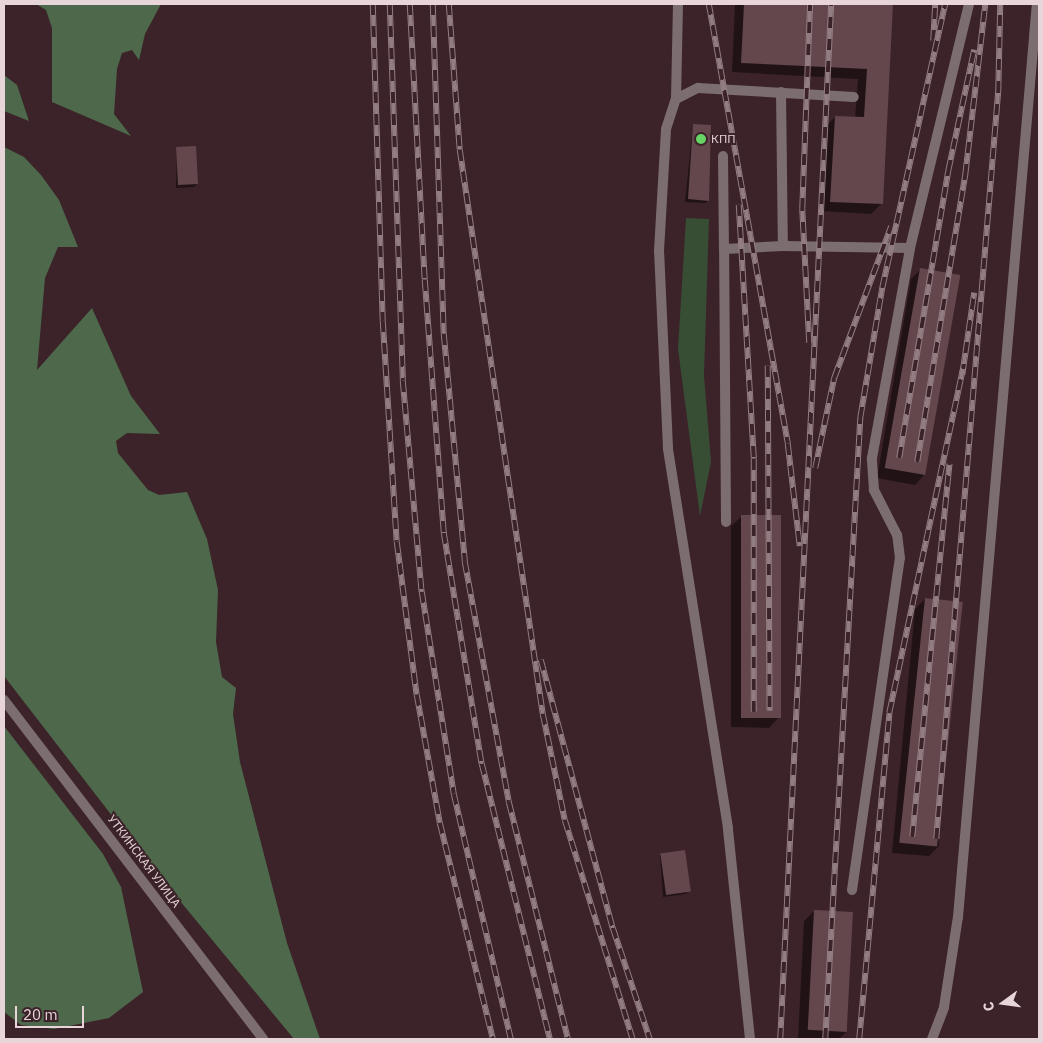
<!DOCTYPE html>
<meta charset="utf-8">
<style>
body{margin:0}
#map{position:relative;width:1043px;height:1043px;overflow:hidden;background:#3c2329;font-family:"IBM Plex Sans",sans-serif}
div>[style]{position:absolute}
.green>*{inset:0;background:#374e35}
.forest>*{inset:0;background:#4d684b}
.shadow>*{inset:0;background:#0007}
.building>*{inset:0;background:#63474d;transform-origin:0 0}
.lane>*{height:10px;margin:-5px;padding:0 5px;transform-origin:5px;border-radius:5px;background:#7c6e70}
.street>*{height:10px;margin:-5px;padding:0 5px;transform-origin:5px;border-radius:5px;background:#7c6e70}
.rail>*{height:5.5px;margin-top:-2.75px;transform-origin:0;background:repeating-linear-gradient(90deg,#3c2329 0 11px,#927d82 0 22px);box-sizing:border-box;border-block:1px solid #927d82}
.dots>*{width:14px;height:14px;translate:-50% -50%;box-sizing:border-box;border:2px solid #3c2329;border-radius:50%}
span{translate:-50% -50%;white-space:nowrap;text-align:center;line-height:1.15;-webkit-text-stroke:4px #3c2329;paint-order:stroke}
.poi-label{font-size:12px;color:#e7d5d9}
.left{translate:0 -50%;text-align:left}
.street-label{font-size:12px;color:#e7d5d9}
.frame{position:absolute;inset:0;border:5px solid #e7d5d9;pointer-events:none}
.north{position:absolute;left:978px;top:978px;width:50px;height:50px;-webkit-text-stroke:4px #3c2329;paint-order:stroke;rotate:256deg;font-size:14px;font-weight:700;line-height:20px;text-align:center;color:#e7d5d9}
.north::after{content:'';display:block;margin:auto;width:18px;height:22px;background:#e7d5d9;clip-path:polygon(50% 0,100% 100%,50% 72%,0 100%)}
.scale{position:absolute;left:15px;top:1006px;width:69px;height:22px;box-sizing:border-box;border:2px solid #e7d5d9;border-top:0;padding-left:6px;font-size:15px;line-height:18px;white-space:nowrap;color:#e7d5d9;-webkit-text-stroke:4px #3c2329;paint-order:stroke}
</style>
<div id="map">
<div class="green">
<i style="clip-path:polygon(686px 218px,709px 219px,704px 375px,711px 462px,700px 516px,678px 349px)"></i>
</div>
<div class="forest">
<i style="clip-path:polygon(36px 4px,161px 4px,145px 34px,139px 60px,132px 50px,122px 53px,117px 69px,114px 114px,131px 136px,52px 102px,52px 28px,46px 10px)"></i>
<i style="clip-path:polygon(4px 75px,17px 85px,29px 121px,4px 111px)"></i>
<i style="clip-path:polygon(4px 147px,24px 157px,41px 175px,59px 200px,78px 247px,58px 247px,45px 278px,37px 370px,92px 308px,131px 396px,160px 434px,127px 433px,116px 441px,118px 453px,148px 490px,159px 495px,187px 492px,207px 539px,218px 590px,216px 642px,222px 677px,236px 688px,233px 714px,240px 762px,287px 943px,320px 1039px,294px 1039px,147px 861px,4px 676px)"></i>
<i style="clip-path:polygon(4px 726px,103px 854px,121px 887px,143px 992px,109px 1018px,54px 1029px,21px 1025px,4px 1012px)"></i>
</div>
<div class="shadow">
<i style="clip-path:polygon(735px 4px,892px 4px,881px 204px,871px 214px,821px 211px,825px 127px,835px 117px,855px 118px,858px 79px,732px 72px)"></i>
<i style="clip-path:polygon(693px 125px,708px 201px,705px 203px,685px 202px)"></i>
<i style="clip-path:polygon(177px 148px,197px 184px,194px 187px,176px 188px)"></i>
<i style="clip-path:polygon(921px 269px,925px 474px,915px 485px,877px 478px,911px 279px)"></i>
<i style="clip-path:polygon(742px 516px,779px 717px,769px 728px,731px 727px,731px 526px)"></i>
<i style="clip-path:polygon(925px 599px,939px 846px,929px 856px,892px 853px,915px 609px)"></i>
<i style="clip-path:polygon(660px 855px,689px 891px,686px 894px,663px 897px)"></i>
<i style="clip-path:polygon(814px 911px,846px 1032px,839px 1039px,798px 1039px,804px 921px)"></i>
</div>
<div class="building">
<i style="clip-path:polygon(744px 4px,893px 4px,883px 204px,830px 202px,835px 116px,864px 117px,867px 69px,741px 63px)"></i>
<i style="clip-path:polygon(693px 124px,711px 125px,709px 201px,688px 199px)"></i>
<i style="left:196px;top:146px;width:38px;height:20px;rotate:87deg"></i>
<i style="left:920px;top:268px;width:41px;height:203px;rotate:10deg"></i>
<i style="left:741px;top:515px;width:40px;height:203px"></i>
<i style="left:925px;top:598px;width:38px;height:246px;rotate:6deg"></i>
<i style="left:685px;top:850px;width:42px;height:25px;rotate:82deg"></i>
<i style="left:814px;top:910px;width:39px;height:120px;rotate:3deg"></i>
</div>
<div class="lane">
<i style="left:1034px;top:37px;width:33px;rotate:-85deg"></i>
<i style="left:781px;top:92px;width:154px;rotate:89.3deg"></i>
<i style="left:783px;top:246px;width:127px;rotate:0.9deg"></i>
<i style="left:676px;top:99px;width:95px;rotate:-88.8deg"></i>
<i style="left:723px;top:156px;width:93px;rotate:89.4deg"></i>
<i style="left:726px;top:522px;width:273px;rotate:-90.4deg"></i>
<i style="left:724px;top:249px;width:59px;rotate:-2.9deg"></i>
<i style="left:852px;top:890px;width:335px;rotate:-81.8deg"></i>
<i style="left:900px;top:558px;width:23px;rotate:-97deg"></i>
<i style="left:897px;top:535px;width:51px;rotate:-117.1deg"></i>
<i style="left:874px;top:490px;width:32px;rotate:-94deg"></i>
<i style="left:872px;top:458px;width:213px;rotate:-79.7deg"></i>
<i style="left:910px;top:248px;width:251px;rotate:-76.4deg"></i>
<i style="left:750px;top:1039px;width:212px;rotate:-96deg"></i>
<i style="left:728px;top:828px;width:385px;rotate:-99deg"></i>
<i style="left:668px;top:448px;width:197px;rotate:-92.6deg"></i>
<i style="left:659px;top:251px;width:122px;rotate:-86.7deg"></i>
<i style="left:666px;top:129px;width:32px;rotate:-72deg"></i>
<i style="left:676px;top:99px;width:25px;rotate:-27deg"></i>
<i style="left:698px;top:88px;width:156px;rotate:3.3deg"></i>
</div>
<div class="street">
<i style="left:4px;top:700px;width:427px;rotate:52.6deg"></i>
<i style="left:932px;top:1039px;width:34px;rotate:-69deg"></i>
<i style="left:944px;top:1007px;width:91px;rotate:-81.2deg"></i>
<i style="left:958px;top:917px;width:883px;rotate:-85.06deg"></i>
<i style="left:1034px;top:37px;width:5px"></i>
</div>
<div class="rail">
<i style="left:373px;top:4px;width:317px;rotate:88.2deg"></i>
<i style="left:383px;top:321px;width:221px;rotate:86.4deg"></i>
<i style="left:397px;top:542px;width:154px;rotate:82.6deg"></i>
<i style="left:417px;top:695px;width:130px;rotate:79.8deg"></i>
<i style="left:440px;top:823px;width:222px;rotate:76.2deg"></i>
<i style="left:390px;top:4px;width:377px;rotate:88deg"></i>
<i style="left:403px;top:381px;width:212px;rotate:84.9deg"></i>
<i style="left:422px;top:592px;width:205px;rotate:81deg"></i>
<i style="left:454px;top:794px;width:252px;rotate:76.9deg"></i>
<i style="left:410px;top:4px;width:276px;rotate:86.9deg"></i>
<i style="left:425px;top:280px;width:254px;rotate:85.7deg"></i>
<i style="left:444px;top:533px;width:234px;rotate:80.7deg"></i>
<i style="left:482px;top:764px;width:283px;rotate:76.1deg"></i>
<i style="left:433px;top:4px;width:330px;rotate:88.1deg"></i>
<i style="left:444px;top:334px;width:229px;rotate:84.7deg"></i>
<i style="left:465px;top:562px;width:244px;rotate:79.6deg"></i>
<i style="left:509px;top:802px;width:244px;rotate:76deg"></i>
<i style="left:449px;top:4px;width:146px;rotate:85.7deg"></i>
<i style="left:460px;top:150px;width:570px;rotate:81.63deg"></i>
<i style="left:543px;top:714px;width:108px;rotate:78.3deg"></i>
<i style="left:565px;top:820px;width:229px;rotate:72.8deg"></i>
<i style="left:709px;top:4px;width:447px;rotate:79.8deg"></i>
<i style="left:788px;top:444px;width:103px;rotate:83.3deg"></i>
<i style="left:933px;top:41px;width:37px;rotate:-87deg"></i>
<i style="left:739px;top:205px;width:254px;rotate:86.6deg"></i>
<i style="left:754px;top:459px;width:253px;rotate:90deg"></i>
<i style="left:809px;top:343px;width:134px;rotate:-93deg"></i>
<i style="left:802px;top:209px;width:205px;rotate:-87.8deg"></i>
<i style="left:768px;top:366px;width:345px;rotate:89.7deg"></i>
<i style="left:962px;top:375px;width:83px;rotate:-81.7deg"></i>
<i style="left:899px;top:458px;width:291px;rotate:-80.3deg"></i>
<i style="left:948px;top:171px;width:124px;rotate:-77.9deg"></i>
<i style="left:917px;top:462px;width:291px;rotate:-80.5deg"></i>
<i style="left:965px;top:175px;width:172px;rotate:-83.3deg"></i>
<i style="left:815px;top:468px;width:92px;rotate:-78.1deg"></i>
<i style="left:834px;top:378px;width:162px;rotate:-69.4deg"></i>
<i style="left:541px;top:660px;width:278px;rotate:75deg"></i>
<i style="left:613px;top:928px;width:117px;rotate:71.6deg"></i>
<i style="left:912px;top:837px;width:375px;rotate:-84.3deg"></i>
<i style="left:936px;top:839px;width:750px;rotate:-85.26deg"></i>
<i style="left:998px;top:92px;width:88px;rotate:-88.7deg"></i>
<i style="left:780px;top:1039px;width:1036px;rotate:-87.18deg"></i>
<i style="left:825px;top:1039px;width:622px;rotate:-86.77deg"></i>
<i style="left:860px;top:418px;width:132px;rotate:-80.4deg"></i>
<i style="left:882px;top:288px;width:291px;rotate:-77.5deg"></i>
<i style="left:859px;top:1039px;width:327px;rotate:-84.7deg"></i>
<i style="left:889px;top:713px;width:353px;rotate:-77.9deg"></i>
</div>
<div class="dots">
<i style="left:701px;top:139px;background:#67d466"></i>
</div>
<div class="poi-label">
<span class="left" style="left:711px;top:139px">КПП</span>
</div>
<div class="street-label">
<span style="left:144px;top:861px;rotate:53deg">УТКИНСКАЯ УЛИЦА</span>
</div>
<div class="frame"></div>
<div class="north">С</div>
<div class="scale">20 m</div>
</div>
